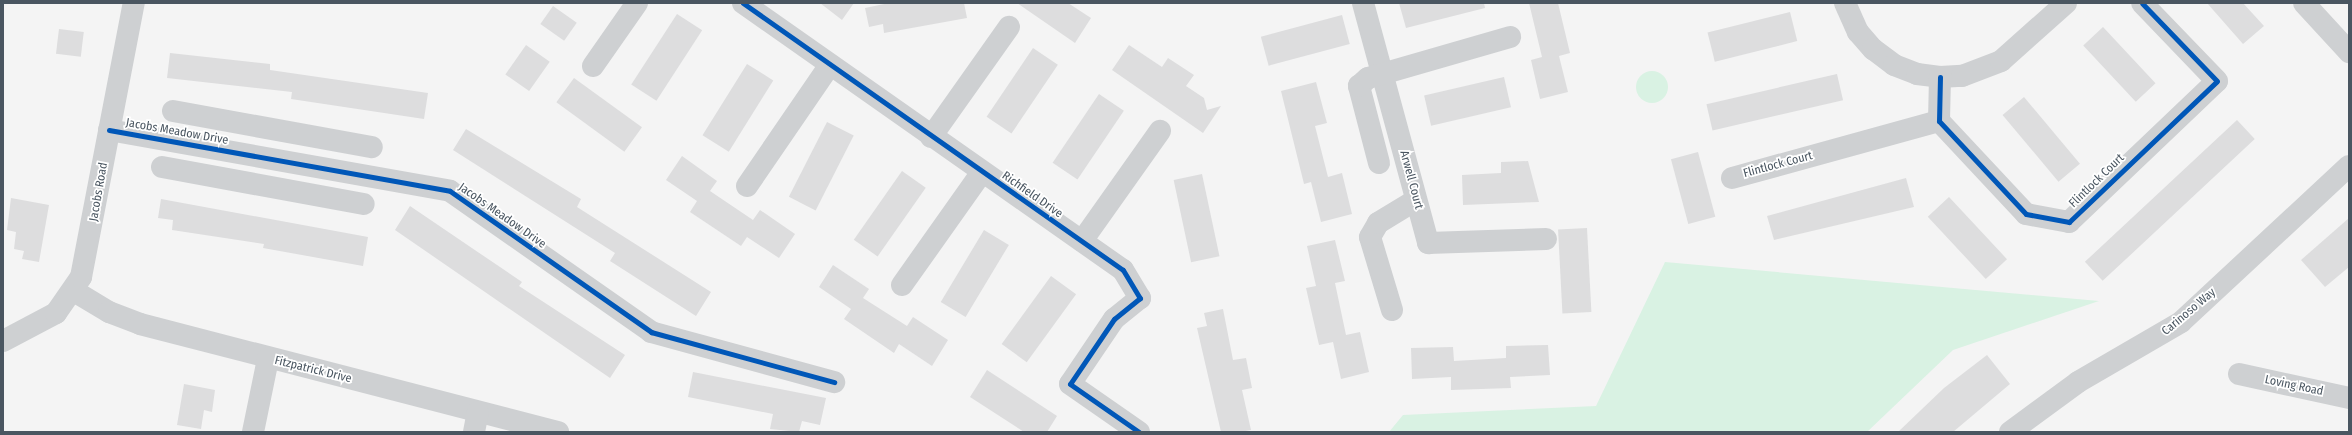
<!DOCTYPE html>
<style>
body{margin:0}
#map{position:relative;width:2352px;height:435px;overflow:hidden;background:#f4f4f4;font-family:"Fira Sans Condensed",sans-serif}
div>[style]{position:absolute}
.green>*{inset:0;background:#d9f2e3}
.round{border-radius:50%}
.building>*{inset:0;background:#ddddde;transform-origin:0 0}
.minor>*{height:22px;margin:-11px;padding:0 11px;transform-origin:11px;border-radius:11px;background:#ced0d2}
.cycleway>*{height:5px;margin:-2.5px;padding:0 2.5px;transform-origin:2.5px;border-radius:2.5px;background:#0057b8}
span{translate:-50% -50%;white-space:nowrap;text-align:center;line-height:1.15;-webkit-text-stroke:3.5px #fff;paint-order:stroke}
.street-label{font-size:12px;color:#4a5661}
.frame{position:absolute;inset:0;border:4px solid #4a5661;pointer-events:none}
</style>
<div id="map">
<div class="green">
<i class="round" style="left:1636px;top:71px;width:32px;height:32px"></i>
<i style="clip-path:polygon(1665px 262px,2099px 301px,1953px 350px,1867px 432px,1389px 432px,1403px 415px,1596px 406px)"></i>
</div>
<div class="building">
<i style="clip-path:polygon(820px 3px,854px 3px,842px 20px)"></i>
<i style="clip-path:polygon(889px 3px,964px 3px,967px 18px,884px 33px,883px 24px,869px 27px,865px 8px)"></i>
<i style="clip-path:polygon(1017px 3px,1068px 3px,1091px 18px,1075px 43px)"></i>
<i style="clip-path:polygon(1399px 3px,1484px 3px,1485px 8px,1406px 28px)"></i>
<i style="clip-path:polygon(1529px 3px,1558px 3px,1570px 53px,1559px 56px,1568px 92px,1540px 99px,1531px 60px,1542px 57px)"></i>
<i style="clip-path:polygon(2207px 3px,2243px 3px,2264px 26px,2243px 44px)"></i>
<i style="left:553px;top:6px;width:29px;height:22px;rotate:35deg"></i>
<i style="left:1790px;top:12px;width:30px;height:85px;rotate:76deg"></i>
<i style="left:677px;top:14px;width:30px;height:84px;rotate:33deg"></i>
<i style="left:1342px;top:15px;width:30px;height:84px;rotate:75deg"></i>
<i style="left:2103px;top:27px;width:77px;height:27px;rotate:47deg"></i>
<i style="left:59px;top:29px;width:25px;height:25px;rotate:7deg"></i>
<i style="left:526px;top:45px;width:29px;height:36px;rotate:35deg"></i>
<i style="clip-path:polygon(1129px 45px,1162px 67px,1168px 58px,1194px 75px,1186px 86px,1204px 98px,1207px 110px,1221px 106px,1203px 133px,1112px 70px)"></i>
<i style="left:1033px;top:48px;width:30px;height:83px;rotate:34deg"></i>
<i style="clip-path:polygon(170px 53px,270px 64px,270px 70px,428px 93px,424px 119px,291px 99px,292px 92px,167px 78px)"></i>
<i style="left:747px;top:64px;width:31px;height:84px;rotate:32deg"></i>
<i style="left:1837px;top:74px;width:27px;height:134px;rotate:77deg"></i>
<i style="left:1504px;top:77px;width:31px;height:82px;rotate:77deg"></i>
<i style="left:574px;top:78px;width:84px;height:30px;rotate:36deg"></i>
<i style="clip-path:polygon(1316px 82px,1327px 123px,1315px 126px,1328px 177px,1342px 173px,1352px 214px,1321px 222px,1311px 182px,1304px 184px,1281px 91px)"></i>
<i style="left:1099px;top:94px;width:30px;height:83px;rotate:34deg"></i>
<i style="left:2024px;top:97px;width:87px;height:28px;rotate:50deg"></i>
<i style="left:2237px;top:120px;width:26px;height:208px;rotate:47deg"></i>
<i style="left:827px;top:122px;width:30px;height:84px;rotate:27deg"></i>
<i style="clip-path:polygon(466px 129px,581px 199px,577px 207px,711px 292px,696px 316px,610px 261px,615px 253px,453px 150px)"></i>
<i style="left:1698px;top:152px;width:67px;height:28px;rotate:75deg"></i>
<i style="clip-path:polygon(682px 156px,717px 181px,710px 191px,753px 220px,760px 210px,795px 234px,779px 258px,747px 237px,741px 246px,690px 212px,697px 201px,666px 180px)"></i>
<i style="clip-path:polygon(1528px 161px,1539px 202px,1463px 205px,1462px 175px,1501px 173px,1501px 162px)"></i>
<i style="left:902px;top:171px;width:29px;height:84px;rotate:35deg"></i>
<i style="left:1202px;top:174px;width:84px;height:29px;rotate:78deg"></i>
<i style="clip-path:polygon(1906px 178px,1914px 207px,1774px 240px,1767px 216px)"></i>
<i style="left:1949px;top:197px;width:85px;height:29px;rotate:47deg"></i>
<i style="clip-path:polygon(11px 198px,49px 205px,39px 262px,22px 259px,24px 251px,14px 249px,16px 232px,7px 230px)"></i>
<i style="clip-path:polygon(161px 199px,368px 237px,363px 266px,263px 248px,264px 244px,172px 230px,173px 220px,158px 218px)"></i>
<i style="clip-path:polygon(410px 206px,522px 282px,519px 286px,625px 355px,610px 378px,395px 230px)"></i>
<i style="clip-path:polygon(2349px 218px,2349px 267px,2325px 287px,2301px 260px)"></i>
<i style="left:1587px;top:228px;width:84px;height:29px;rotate:87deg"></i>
<i style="left:984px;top:230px;width:29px;height:84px;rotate:31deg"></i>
<i style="clip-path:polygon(1335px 240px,1345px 281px,1335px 283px,1346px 335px,1360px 332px,1369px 372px,1341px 379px,1333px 342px,1319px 345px,1306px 288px,1316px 286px,1307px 246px)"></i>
<i style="clip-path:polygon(833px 265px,869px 289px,863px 298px,907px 326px,913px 317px,948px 340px,932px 366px,899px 344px,894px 353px,844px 319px,851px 309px,819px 287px)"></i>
<i style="left:1051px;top:276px;width:31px;height:84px;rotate:36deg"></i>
<i style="clip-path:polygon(1223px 309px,1233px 360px,1246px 358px,1252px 388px,1242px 390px,1251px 430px,1240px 432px,1221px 432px,1197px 328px,1207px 326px,1204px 313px)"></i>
<i style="clip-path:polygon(1548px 345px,1550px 375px,1510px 377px,1511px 388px,1451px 390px,1451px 377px,1412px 379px,1411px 348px,1453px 347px,1454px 361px,1506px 358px,1506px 346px)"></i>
<i style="clip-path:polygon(1987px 355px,2010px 384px,1953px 432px,1898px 432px,1944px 388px)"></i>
<i style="clip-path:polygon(987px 370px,1057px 416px,1047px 432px,1024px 432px,970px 397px)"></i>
<i style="clip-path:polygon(693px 372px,826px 398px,820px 425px,802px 421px,799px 432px,770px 429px,773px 414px,688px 397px)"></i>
<i style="clip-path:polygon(184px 384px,215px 390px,212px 412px,204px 410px,201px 429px,177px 425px)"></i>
</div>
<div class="minor">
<i style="left:743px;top:3px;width:464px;rotate:35.1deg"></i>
<i style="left:1123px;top:270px;width:33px;rotate:59deg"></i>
<i style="left:1140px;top:298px;width:33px;rotate:141deg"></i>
<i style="left:1114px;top:319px;width:78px;rotate:124.1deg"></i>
<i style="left:1070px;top:384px;width:84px;rotate:34.8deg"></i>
<i style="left:1363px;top:3px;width:249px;rotate:74.8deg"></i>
<i style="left:1428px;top:243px;width:118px;rotate:-1.9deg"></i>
<i style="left:1845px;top:3px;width:32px;rotate:66deg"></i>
<i style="left:1858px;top:32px;width:23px;rotate:49deg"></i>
<i style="left:1873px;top:49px;width:26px;rotate:37deg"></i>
<i style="left:1894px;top:65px;width:25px;rotate:21deg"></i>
<i style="left:1917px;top:74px;width:23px;rotate:7deg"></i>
<i style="left:1940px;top:77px;width:22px;rotate:-3deg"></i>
<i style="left:1962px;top:76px;width:42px;rotate:-21deg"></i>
<i style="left:2001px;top:61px;width:87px;rotate:-41.7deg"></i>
<i style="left:2304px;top:3px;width:67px;rotate:47.4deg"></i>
<i style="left:593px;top:66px;width:77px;rotate:-55.1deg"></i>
<i style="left:1940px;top:77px;width:44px;rotate:91.3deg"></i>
<i style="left:1939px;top:121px;width:127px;rotate:46.9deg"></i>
<i style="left:2026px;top:214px;width:44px;rotate:10.5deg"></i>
<i style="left:2069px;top:222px;width:204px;rotate:-43.6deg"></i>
<i style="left:2217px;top:81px;width:108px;rotate:-133.9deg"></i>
<i style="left:173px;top:111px;width:202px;rotate:10.3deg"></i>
<i style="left:109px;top:130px;width:346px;rotate:10.1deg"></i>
<i style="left:450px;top:191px;width:246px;rotate:35deg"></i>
<i style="left:651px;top:332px;width:190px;rotate:15.3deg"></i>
<i style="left:931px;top:137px;width:135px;rotate:-54.7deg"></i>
<i style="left:1379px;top:163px;width:80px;rotate:-104.6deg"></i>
<i style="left:1359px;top:86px;width:12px;rotate:-42deg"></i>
<i style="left:1368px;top:78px;width:148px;rotate:-16.1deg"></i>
<i style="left:162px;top:167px;width:205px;rotate:10.4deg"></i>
<i style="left:1732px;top:178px;width:215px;rotate:-15.4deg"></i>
<i style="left:747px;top:186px;width:147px;rotate:-55.6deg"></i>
<i style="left:1082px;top:241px;width:135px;rotate:-54.7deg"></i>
<i style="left:902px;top:285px;width:138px;rotate:-54.7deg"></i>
<i style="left:74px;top:291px;width:41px;rotate:31deg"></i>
<i style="left:109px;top:312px;width:33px;rotate:21deg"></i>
<i style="left:140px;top:324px;width:432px;rotate:14.5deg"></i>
<i style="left:1392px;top:310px;width:76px;rotate:-106.8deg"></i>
<i style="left:1370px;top:237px;width:16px;rotate:-60deg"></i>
<i style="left:1378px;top:223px;width:44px;rotate:-31.2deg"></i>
<i style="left:3px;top:341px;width:60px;rotate:-27.8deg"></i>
<i style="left:56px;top:313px;width:44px;rotate:-55.2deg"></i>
<i style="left:81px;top:277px;width:279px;rotate:-79.1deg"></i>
<i style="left:2239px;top:374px;width:113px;rotate:12.3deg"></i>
<i style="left:253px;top:432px;width:75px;rotate:-78.4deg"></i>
<i style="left:474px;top:432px;width:20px;rotate:-79deg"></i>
<i style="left:2010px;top:432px;width:84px;rotate:-36.3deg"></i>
<i style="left:2078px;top:382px;width:119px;rotate:-30.2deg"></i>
<i style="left:2181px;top:322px;width:229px;rotate:-42.9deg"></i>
</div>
<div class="cycleway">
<i style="left:743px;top:3px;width:464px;rotate:35.1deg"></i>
<i style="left:1123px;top:270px;width:33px;rotate:59deg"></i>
<i style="left:1140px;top:298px;width:33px;rotate:141deg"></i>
<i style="left:1114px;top:319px;width:78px;rotate:124.1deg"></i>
<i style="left:1070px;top:384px;width:84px;rotate:34.8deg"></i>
<i style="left:1940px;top:77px;width:44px;rotate:91.3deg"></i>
<i style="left:1939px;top:121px;width:127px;rotate:46.9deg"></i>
<i style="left:2026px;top:214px;width:44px;rotate:10.5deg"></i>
<i style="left:2069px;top:222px;width:204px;rotate:-43.6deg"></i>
<i style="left:2217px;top:81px;width:108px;rotate:-133.9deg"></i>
<i style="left:109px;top:130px;width:346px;rotate:10.1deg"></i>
<i style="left:450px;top:191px;width:246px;rotate:35deg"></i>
<i style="left:651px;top:332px;width:190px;rotate:15.3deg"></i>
</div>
<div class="street-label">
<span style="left:177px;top:132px;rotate:10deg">Jacobs Meadow Drive</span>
<span style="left:1778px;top:165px;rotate:-15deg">Flintlock Court</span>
<span style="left:1411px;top:180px;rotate:75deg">Arwell Court</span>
<span style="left:2097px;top:181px;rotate:-44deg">Flintlock Court</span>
<span style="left:99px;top:192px;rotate:-80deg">Jacobs Road</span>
<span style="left:1032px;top:195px;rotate:35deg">Richfield Drive</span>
<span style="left:502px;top:216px;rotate:35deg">Jacobs Meadow Drive</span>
<span style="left:2189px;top:312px;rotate:-40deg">Carinoso Way</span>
<span style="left:313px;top:370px;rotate:14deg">Fitzpatrick Drive</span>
<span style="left:2294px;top:386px;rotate:12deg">Loving Road</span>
</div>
<div class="frame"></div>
</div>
